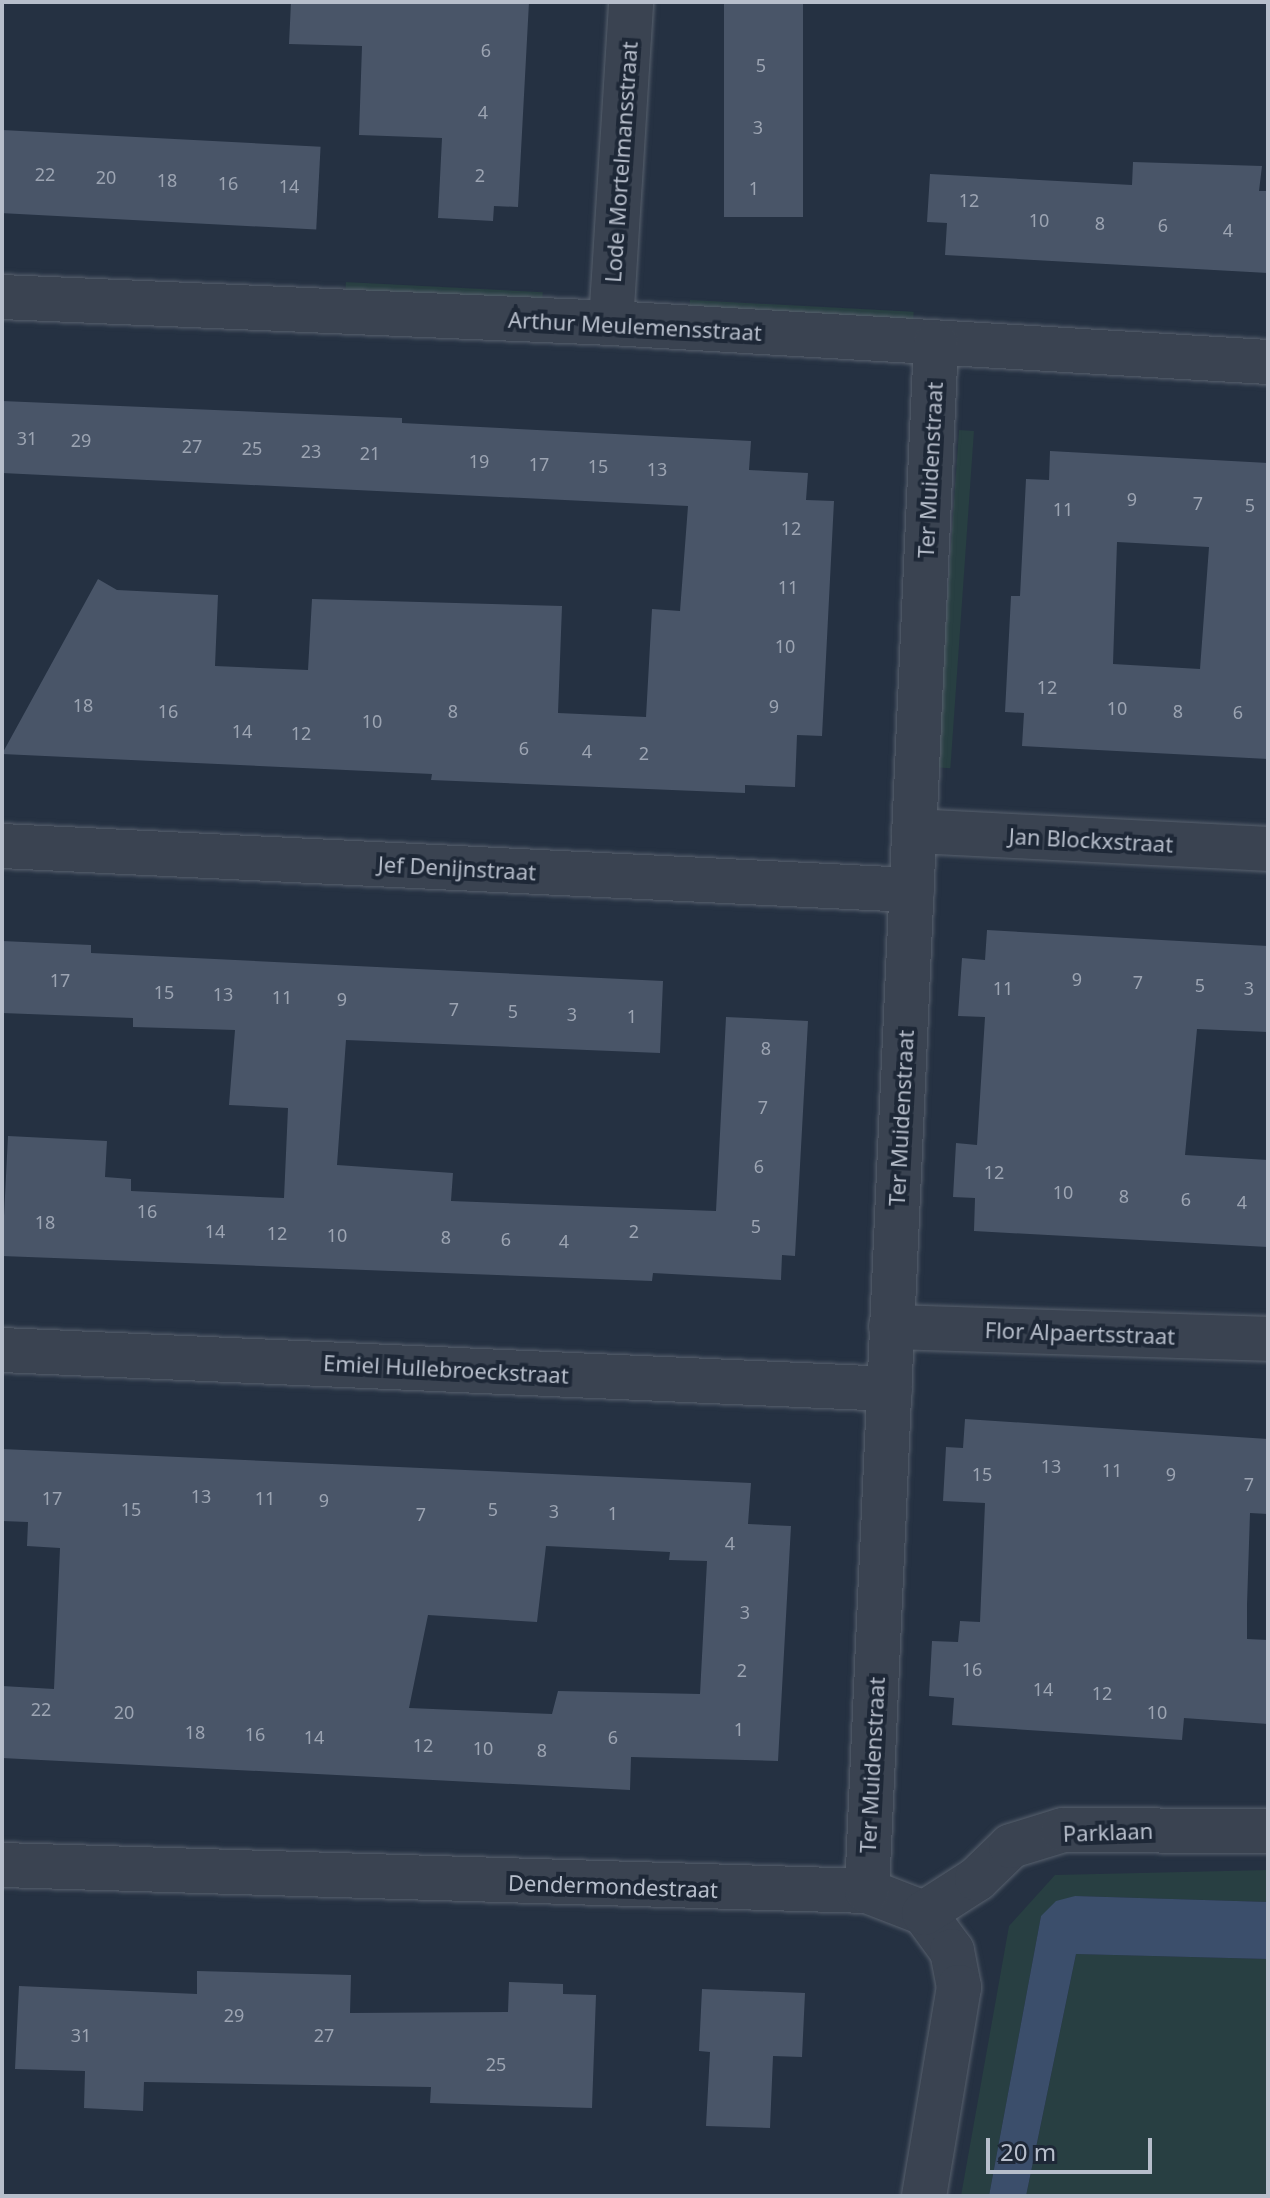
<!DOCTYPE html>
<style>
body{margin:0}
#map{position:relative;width:1270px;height:2198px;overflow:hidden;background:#253142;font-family:"Noto Sans",sans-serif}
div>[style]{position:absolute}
.green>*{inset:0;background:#283f42;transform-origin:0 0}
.water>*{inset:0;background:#3b4e6b}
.building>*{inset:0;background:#495568;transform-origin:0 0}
.roads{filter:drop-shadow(0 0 2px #58616e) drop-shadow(0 0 2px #58616e)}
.street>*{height:44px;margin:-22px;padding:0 22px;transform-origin:22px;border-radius:22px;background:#3a4351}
span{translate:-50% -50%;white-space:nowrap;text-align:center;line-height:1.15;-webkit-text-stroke:8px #1e2837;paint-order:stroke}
.number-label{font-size:18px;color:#9ca4b2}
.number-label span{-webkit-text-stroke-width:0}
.street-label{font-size:22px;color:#b7becb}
.frame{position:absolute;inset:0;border:4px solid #b7becb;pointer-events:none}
.scale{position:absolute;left:986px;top:2138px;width:166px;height:36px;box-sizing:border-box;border:4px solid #b7becb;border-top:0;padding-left:10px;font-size:24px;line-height:28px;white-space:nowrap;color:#b7becb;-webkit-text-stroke:6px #1e2837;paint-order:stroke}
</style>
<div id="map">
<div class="green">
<i style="left:346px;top:282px;width:197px;height:13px;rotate:3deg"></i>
<i style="left:690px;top:300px;width:224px;height:15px;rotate:3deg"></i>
<i style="left:959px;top:430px;width:15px;height:338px;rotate:4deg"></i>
<i style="clip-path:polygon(1268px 1870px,1268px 1902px,1075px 1896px,1041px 1916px,989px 2196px,961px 2196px,1009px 1926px,1055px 1875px)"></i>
<i style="clip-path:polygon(1076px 1954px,1268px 1959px,1268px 2196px,1026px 2196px)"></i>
</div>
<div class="water">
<i style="clip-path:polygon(1075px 1896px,1268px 1902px,1268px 1959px,1076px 1954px,1026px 2196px,989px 2196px,1041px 1916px,1056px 1901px)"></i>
</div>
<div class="building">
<i style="clip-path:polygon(291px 2px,529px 2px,518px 207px,494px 206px,493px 221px,438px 218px,442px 138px,359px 135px,362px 46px,289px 44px)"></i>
<i style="left:724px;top:2px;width:79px;height:215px"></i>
<i style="left:2px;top:130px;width:319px;height:83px;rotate:3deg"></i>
<i style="clip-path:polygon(1133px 162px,1262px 166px,1259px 191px,1268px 191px,1268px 273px,945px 255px,947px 223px,927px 222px,930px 174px,1132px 185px)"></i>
<i style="clip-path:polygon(2px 401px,402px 418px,402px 423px,751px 441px,749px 470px,808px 473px,806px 500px,834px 501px,822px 736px,797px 735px,795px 787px,745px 785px,745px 793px,431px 780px,432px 774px,2px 754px,98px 579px,117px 590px,218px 595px,215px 666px,308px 670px,312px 599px,562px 606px,558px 713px,646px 717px,652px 609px,680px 611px,688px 506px,2px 473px)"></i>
<i style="clip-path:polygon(evenodd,1050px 451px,1268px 463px,1268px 759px,1022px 746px,1024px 713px,1005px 712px,1011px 596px,1020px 596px,1026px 479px,1049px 480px,1050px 451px,1117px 542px,1209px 547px,1200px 669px,1113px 664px,1117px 542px)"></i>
<i style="clip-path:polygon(987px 930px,1268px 946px,1268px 1032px,1197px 1029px,1185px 1155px,1268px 1160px,1268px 1247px,974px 1231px,975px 1198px,953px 1197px,956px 1143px,977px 1145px,985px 1017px,958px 1016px,962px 958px,985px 960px)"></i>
<i style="clip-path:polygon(2px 941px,91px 945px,91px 953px,663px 981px,660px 1053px,346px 1040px,337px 1165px,453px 1173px,451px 1201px,716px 1211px,726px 1017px,808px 1021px,795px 1256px,782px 1255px,781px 1280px,653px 1273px,652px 1281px,2px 1256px,8px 1136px,107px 1141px,105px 1177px,131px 1179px,131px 1191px,284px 1198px,288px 1108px,229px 1105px,235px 1030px,133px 1027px,133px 1018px,2px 1013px)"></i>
<i style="clip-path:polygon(965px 1419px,1268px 1439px,1268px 1514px,1250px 1513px,1247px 1605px,1247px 1639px,1268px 1640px,1268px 1724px,1184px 1718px,1182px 1740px,952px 1725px,954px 1698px,929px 1696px,932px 1641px,958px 1642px,960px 1621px,980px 1622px,985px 1503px,943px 1501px,946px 1447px,963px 1448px)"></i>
<i style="clip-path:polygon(evenodd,2px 1449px,751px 1483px,748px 1524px,791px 1526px,778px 1761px,631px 1757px,630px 1790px,2px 1758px,2px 1686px,54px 1689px,60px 1548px,27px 1546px,28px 1522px,2px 1521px,2px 1449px,546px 1546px,670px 1552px,669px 1560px,707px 1561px,700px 1694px,558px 1691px,552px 1714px,409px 1708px,428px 1615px,537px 1622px,546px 1546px)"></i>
<i style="clip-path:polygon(197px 1971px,351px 1975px,350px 2013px,508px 2012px,509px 1982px,563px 1984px,563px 1994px,596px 1995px,592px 2108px,430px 2103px,431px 2087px,144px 2082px,143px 2111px,84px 2108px,85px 2071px,15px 2069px,19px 1986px,197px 1994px)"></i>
<i style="clip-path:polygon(702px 1989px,805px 1993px,802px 2057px,773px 2056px,770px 2128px,706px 2126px,710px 2052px,699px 2051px)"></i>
</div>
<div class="roads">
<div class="street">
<i style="left:2px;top:297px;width:610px;rotate:2.44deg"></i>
<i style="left:611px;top:323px;width:658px;rotate:3.4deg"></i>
<i style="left:611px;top:323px;width:322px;rotate:-86.4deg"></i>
<i style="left:914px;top:831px;width:354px;rotate:2.9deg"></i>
<i style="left:2px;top:846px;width:911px;rotate:2.77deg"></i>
<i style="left:891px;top:1327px;width:377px;rotate:1.8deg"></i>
<i style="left:2px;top:1350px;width:889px;rotate:2.51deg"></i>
<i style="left:2px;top:1865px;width:865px;rotate:1.72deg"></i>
<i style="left:867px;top:1891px;width:61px;rotate:21.1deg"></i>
<i style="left:924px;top:1913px;width:47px;rotate:53.6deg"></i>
<i style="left:952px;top:1951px;width:37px;rotate:79deg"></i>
<i style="left:959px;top:1987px;width:212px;rotate:99.5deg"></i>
<i style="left:867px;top:1891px;width:1549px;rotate:-87.45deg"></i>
<i style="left:924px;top:1913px;width:63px;rotate:-32.7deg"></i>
<i style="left:977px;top:1879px;width:47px;rotate:-44.1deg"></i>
<i style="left:1011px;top:1846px;width:54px;rotate:-17.1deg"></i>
<i style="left:1063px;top:1830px;width:205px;rotate:0.3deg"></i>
</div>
</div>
<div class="number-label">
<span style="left:486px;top:50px">6</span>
<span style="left:761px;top:65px">5</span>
<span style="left:483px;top:112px">4</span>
<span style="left:758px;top:127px">3</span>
<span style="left:45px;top:174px">22</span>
<span style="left:480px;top:175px">2</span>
<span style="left:106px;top:177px">20</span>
<span style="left:167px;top:180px">18</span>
<span style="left:228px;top:183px">16</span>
<span style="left:289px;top:186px">14</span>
<span style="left:754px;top:188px">1</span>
<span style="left:969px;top:200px">12</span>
<span style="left:1039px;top:220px">10</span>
<span style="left:1100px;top:223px">8</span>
<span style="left:1163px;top:225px">6</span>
<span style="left:1228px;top:230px">4</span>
<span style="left:27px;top:438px">31</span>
<span style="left:81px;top:440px">29</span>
<span style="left:192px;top:446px">27</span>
<span style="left:252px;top:448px">25</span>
<span style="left:311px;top:451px">23</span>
<span style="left:370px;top:453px">21</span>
<span style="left:479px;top:461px">19</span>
<span style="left:539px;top:464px">17</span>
<span style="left:598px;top:466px">15</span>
<span style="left:657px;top:469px">13</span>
<span style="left:1132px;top:499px">9</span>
<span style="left:1198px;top:503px">7</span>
<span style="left:1250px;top:505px">5</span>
<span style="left:1063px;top:509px">11</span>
<span style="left:791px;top:528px">12</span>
<span style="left:788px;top:587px">11</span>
<span style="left:785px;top:646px">10</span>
<span style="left:1047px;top:687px">12</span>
<span style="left:83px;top:705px">18</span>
<span style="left:774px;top:706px">9</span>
<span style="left:1117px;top:708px">10</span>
<span style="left:168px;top:711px">16</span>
<span style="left:453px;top:711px">8</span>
<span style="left:1178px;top:711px">8</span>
<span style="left:1238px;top:712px">6</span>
<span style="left:372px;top:721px">10</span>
<span style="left:242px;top:731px">14</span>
<span style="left:301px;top:733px">12</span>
<span style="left:524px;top:748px">6</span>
<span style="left:587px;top:751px">4</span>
<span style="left:644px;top:753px">2</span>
<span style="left:1077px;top:979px">9</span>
<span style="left:60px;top:980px">17</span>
<span style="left:1138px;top:982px">7</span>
<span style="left:1200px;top:985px">5</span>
<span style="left:1003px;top:988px">11</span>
<span style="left:1249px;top:988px">3</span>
<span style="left:164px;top:992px">15</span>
<span style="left:223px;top:994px">13</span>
<span style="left:282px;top:997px">11</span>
<span style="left:342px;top:999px">9</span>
<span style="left:454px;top:1009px">7</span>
<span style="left:513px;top:1011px">5</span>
<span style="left:572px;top:1014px">3</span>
<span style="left:632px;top:1016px">1</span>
<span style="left:766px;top:1048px">8</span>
<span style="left:763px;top:1107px">7</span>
<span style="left:759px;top:1166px">6</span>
<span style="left:994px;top:1172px">12</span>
<span style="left:1063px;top:1192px">10</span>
<span style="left:1124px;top:1196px">8</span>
<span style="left:1186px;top:1199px">6</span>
<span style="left:1242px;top:1202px">4</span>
<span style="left:147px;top:1211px">16</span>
<span style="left:45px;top:1222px">18</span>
<span style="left:756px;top:1226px">5</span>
<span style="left:215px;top:1231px">14</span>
<span style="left:634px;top:1231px">2</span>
<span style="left:277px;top:1233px">12</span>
<span style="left:337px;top:1235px">10</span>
<span style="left:446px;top:1237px">8</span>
<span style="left:506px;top:1239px">6</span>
<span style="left:564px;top:1241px">4</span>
<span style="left:1051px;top:1466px">13</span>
<span style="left:1112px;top:1470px">11</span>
<span style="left:982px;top:1474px">15</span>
<span style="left:1171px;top:1474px">9</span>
<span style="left:1249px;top:1484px">7</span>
<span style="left:201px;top:1496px">13</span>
<span style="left:52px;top:1498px">17</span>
<span style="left:265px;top:1498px">11</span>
<span style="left:324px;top:1500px">9</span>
<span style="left:131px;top:1509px">15</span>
<span style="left:493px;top:1509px">5</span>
<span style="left:554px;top:1511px">3</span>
<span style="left:613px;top:1513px">1</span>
<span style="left:421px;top:1514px">7</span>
<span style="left:730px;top:1543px">4</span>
<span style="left:745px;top:1612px">3</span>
<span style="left:972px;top:1669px">16</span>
<span style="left:742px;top:1670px">2</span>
<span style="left:1043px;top:1689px">14</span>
<span style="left:1102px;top:1693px">12</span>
<span style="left:41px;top:1709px">22</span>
<span style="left:124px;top:1712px">20</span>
<span style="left:1157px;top:1712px">10</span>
<span style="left:739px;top:1729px">1</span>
<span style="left:195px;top:1732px">18</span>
<span style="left:255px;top:1734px">16</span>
<span style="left:314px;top:1737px">14</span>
<span style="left:613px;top:1737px">6</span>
<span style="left:423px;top:1745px">12</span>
<span style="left:483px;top:1748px">10</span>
<span style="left:542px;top:1750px">8</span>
<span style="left:234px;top:2015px">29</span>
<span style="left:81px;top:2035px">31</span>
<span style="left:324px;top:2035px">27</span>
<span style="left:496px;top:2064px">25</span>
</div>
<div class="street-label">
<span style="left:621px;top:162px;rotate:-86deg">Lode Mortelmansstraat</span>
<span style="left:635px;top:326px;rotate:3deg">Arthur Meulemensstraat</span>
<span style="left:930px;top:470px;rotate:-87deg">Ter Muidenstraat</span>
<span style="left:1091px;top:840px;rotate:3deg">Jan Blockxstraat</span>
<span style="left:457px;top:868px;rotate:3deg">Jef Denijnstraat</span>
<span style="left:901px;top:1118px;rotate:-87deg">Ter Muidenstraat</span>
<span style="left:1080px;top:1333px;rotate:2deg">Flor Alpaertsstraat</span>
<span style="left:446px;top:1369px;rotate:3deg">Emiel Hullebroeckstraat</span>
<span style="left:872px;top:1765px;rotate:-87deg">Ter Muidenstraat</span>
<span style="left:1108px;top:1832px;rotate:-2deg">Parklaan</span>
<span style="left:613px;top:1886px;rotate:2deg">Dendermondestraat</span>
</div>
<div class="frame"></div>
<div class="scale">20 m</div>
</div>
